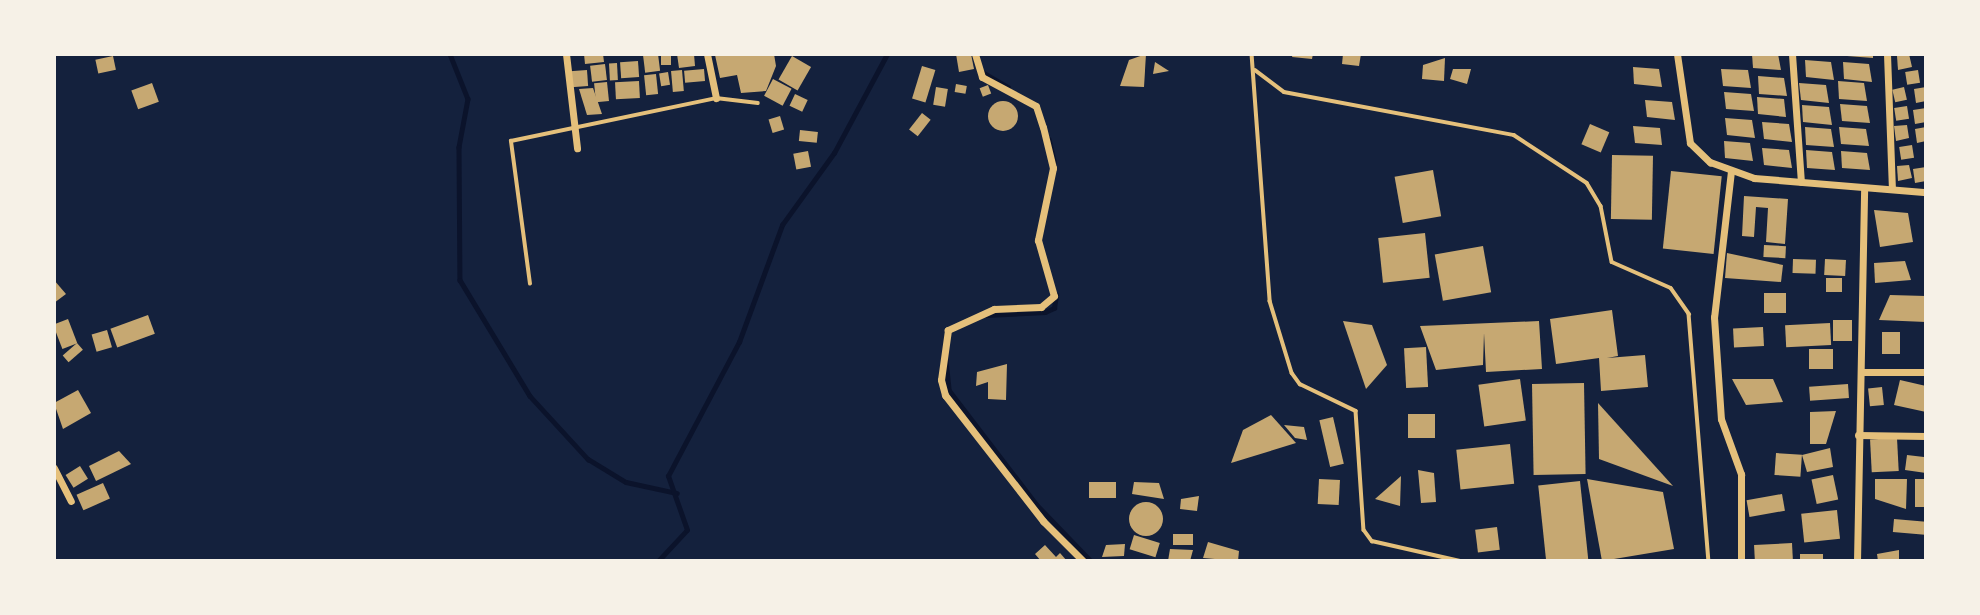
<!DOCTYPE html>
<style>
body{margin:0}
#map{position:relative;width:1980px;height:615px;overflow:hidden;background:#14213d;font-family:Overpass,sans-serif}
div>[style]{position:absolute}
.stream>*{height:4.5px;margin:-2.25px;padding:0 2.25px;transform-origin:2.25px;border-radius:2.25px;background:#0b132b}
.building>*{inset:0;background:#c6a872;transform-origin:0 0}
.round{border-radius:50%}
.service>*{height:3.5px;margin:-1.75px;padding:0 1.75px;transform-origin:1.75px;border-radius:1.75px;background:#e5c07b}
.minor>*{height:7px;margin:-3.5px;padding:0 3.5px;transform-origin:3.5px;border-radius:3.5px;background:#e5c07b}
span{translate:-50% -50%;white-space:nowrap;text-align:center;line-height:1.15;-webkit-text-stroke:7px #f6f1e7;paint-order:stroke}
.frame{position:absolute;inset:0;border:56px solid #f6f1e7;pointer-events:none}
</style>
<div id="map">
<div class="stream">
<i style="left:450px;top:54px;width:48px;rotate:68.2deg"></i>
<i style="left:468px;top:99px;width:49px;rotate:100.6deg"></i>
<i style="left:459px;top:147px;width:133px;rotate:89.6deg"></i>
<i style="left:460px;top:280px;width:135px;rotate:58.9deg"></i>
<i style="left:530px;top:396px;width:86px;rotate:47.4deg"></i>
<i style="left:588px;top:459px;width:44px;rotate:31.2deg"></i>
<i style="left:626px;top:482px;width:52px;rotate:12.2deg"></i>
<i style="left:982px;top:72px;width:30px;rotate:30deg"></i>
<i style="left:1049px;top:139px;width:23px;rotate:77deg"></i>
<i style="left:986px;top:315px;width:59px;rotate:-2.9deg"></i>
<i style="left:1045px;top:312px;width:10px;rotate:-24deg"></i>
<i style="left:1054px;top:308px;width:13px;rotate:-81deg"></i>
<i style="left:946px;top:360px;width:30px;rotate:84deg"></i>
<i style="left:949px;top:390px;width:145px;rotate:52.6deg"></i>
<i style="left:1037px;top:505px;width:78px;rotate:46deg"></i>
<i style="left:658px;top:561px;width:42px;rotate:-46.9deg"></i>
<i style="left:687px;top:530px;width:57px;rotate:-109.4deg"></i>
<i style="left:668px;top:476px;width:152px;rotate:-62.1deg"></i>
<i style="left:739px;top:342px;width:125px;rotate:-69.8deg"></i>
<i style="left:782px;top:225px;width:89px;rotate:-54.2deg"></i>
<i style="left:834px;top:153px;width:112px;rotate:-61.8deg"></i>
</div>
<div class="building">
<i style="clip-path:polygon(584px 54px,603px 54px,604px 62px,585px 64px)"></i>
<i style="left:658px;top:54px;width:17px;height:15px;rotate:83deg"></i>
<i style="left:661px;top:54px;width:10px;height:11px"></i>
<i style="clip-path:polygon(677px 54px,694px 54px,695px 66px,679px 68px)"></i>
<i style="clip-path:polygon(774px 54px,776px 66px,766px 91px,741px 93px,737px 75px,720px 78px,715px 55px)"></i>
<i style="clip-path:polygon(956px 54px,971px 54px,974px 69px,959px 72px)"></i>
<i style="clip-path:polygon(1146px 54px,1144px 87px,1120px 86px,1129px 60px)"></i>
<i style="clip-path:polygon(1293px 54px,1313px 54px,1312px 59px,1292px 57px)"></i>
<i style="clip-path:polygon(1343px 54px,1361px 54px,1359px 66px,1342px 64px)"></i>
<i style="clip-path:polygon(1752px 54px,1778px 54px,1781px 70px,1753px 68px)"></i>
<i style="clip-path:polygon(1847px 54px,1873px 54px,1873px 58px,1847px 56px)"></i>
<i style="clip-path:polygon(1909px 54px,1912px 67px,1898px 70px,1897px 56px)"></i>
<i style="left:113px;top:56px;width:14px;height:18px;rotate:78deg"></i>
<i style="left:792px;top:56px;width:22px;height:27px;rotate:30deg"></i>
<i style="clip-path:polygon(1445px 58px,1444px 81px,1422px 79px,1423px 65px)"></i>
<i style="clip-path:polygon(1805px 60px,1831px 62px,1834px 80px,1806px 77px)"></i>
<i style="left:638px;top:61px;width:16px;height:18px;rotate:86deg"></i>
<i style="clip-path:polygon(1155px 62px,1169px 71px,1153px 74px)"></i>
<i style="clip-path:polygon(1843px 62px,1869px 64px,1872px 82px,1844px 79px)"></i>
<i style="left:617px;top:63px;width:17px;height:8px;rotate:87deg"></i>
<i style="left:605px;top:64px;width:16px;height:15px;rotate:83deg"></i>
<i style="left:922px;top:66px;width:14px;height:34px;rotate:17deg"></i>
<i style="clip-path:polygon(1633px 67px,1659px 69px,1662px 87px,1634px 84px)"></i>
<i style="left:704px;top:69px;width:12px;height:20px;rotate:85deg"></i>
<i style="clip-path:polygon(1453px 69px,1471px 69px,1467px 84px,1450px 79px)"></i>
<i style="clip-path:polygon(1721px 69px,1748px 70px,1751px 88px,1723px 86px)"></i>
<i style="left:587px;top:70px;width:16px;height:17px;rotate:86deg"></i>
<i style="left:682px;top:70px;width:21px;height:11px;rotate:85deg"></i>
<i style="left:1918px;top:70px;width:13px;height:13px;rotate:81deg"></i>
<i style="left:668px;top:72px;width:13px;height:9px;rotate:81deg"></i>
<i style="left:656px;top:74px;width:20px;height:12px;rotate:84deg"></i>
<i style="clip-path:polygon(1758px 76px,1784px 78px,1787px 96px,1759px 94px)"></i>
<i style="left:773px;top:79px;width:21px;height:19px;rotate:28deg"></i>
<i style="left:639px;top:81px;width:17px;height:24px;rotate:87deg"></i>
<i style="clip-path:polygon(1838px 81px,1864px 83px,1867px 101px,1839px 99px)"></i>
<i style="left:607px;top:82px;width:19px;height:13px;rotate:84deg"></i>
<i style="left:152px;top:83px;width:20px;height:22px;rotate:70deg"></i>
<i style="clip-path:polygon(1799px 83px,1826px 85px,1829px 103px,1801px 100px)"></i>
<i style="left:956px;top:84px;width:11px;height:8px;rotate:10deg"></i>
<i style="left:988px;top:85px;width:9px;height:9px;rotate:69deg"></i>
<i style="left:936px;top:87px;width:12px;height:18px;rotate:9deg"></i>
<i style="left:1904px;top:87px;width:13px;height:12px;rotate:77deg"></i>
<i style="clip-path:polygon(1926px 87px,1926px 101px,1916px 103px,1914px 89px)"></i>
<i style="clip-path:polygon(593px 88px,602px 114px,587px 115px,579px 89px)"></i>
<i style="clip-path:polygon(1724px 92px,1751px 94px,1754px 111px,1726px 109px)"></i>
<i style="left:795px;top:94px;width:14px;height:13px;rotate:25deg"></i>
<i style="clip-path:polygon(1757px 97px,1784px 99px,1786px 117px,1758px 114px)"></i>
<i style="clip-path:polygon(1645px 100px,1672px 102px,1675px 120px,1647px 117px)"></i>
<i class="round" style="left:988px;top:101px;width:30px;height:30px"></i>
<i style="clip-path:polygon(1840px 104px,1867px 106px,1870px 123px,1842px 121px)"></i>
<i style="clip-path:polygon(1802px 105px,1829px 107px,1832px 125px,1803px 122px)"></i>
<i style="left:1907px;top:106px;width:13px;height:13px;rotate:81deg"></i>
<i style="clip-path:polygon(1926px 108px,1926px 122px,1915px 124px,1913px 110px)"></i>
<i style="left:922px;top:113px;width:11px;height:21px;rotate:38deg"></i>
<i style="left:780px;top:116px;width:14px;height:12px;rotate:73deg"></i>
<i style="clip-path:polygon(1725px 118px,1752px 120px,1755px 138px,1727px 135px)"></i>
<i style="clip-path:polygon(1762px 122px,1789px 124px,1792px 142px,1764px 139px)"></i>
<i style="left:1590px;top:124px;width:21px;height:22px;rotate:23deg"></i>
<i style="clip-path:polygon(1907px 125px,1909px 138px,1896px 141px,1894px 126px)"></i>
<i style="clip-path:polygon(1633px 126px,1660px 128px,1662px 145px,1635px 143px)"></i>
<i style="clip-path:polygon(1805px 127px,1831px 129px,1834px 147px,1806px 145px)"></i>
<i style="clip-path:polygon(1839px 127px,1866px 129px,1869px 146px,1841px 144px)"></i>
<i style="clip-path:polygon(1926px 127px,1926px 141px,1917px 143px,1915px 129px)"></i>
<i style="left:800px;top:130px;width:18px;height:11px;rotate:6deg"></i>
<i style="clip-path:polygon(1724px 141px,1750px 143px,1753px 161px,1725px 158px)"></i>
<i style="left:1912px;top:145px;width:13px;height:13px;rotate:81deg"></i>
<i style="clip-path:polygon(1762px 148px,1789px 150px,1792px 168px,1764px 165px)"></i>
<i style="clip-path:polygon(1806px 150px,1832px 152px,1835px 170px,1807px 168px)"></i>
<i style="left:808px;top:151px;width:16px;height:15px;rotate:79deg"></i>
<i style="clip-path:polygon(1841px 151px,1867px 153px,1870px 170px,1842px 168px)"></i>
<i style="left:1612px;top:155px;width:41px;height:64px;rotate:1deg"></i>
<i style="clip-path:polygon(1909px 165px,1912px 178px,1898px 181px,1897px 166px)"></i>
<i style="clip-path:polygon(1926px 167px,1926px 181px,1915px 183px,1913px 169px)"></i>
<i style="left:1433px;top:170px;width:47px;height:39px;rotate:80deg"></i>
<i style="left:1671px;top:171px;width:51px;height:78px;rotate:6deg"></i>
<i style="clip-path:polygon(1744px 196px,1788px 199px,1785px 244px,1766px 242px,1768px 208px,1756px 207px,1754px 237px,1742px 236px)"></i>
<i style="clip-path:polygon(1874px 210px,1908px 213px,1913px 242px,1880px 247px)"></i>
<i style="left:1425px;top:233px;width:45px;height:47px;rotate:84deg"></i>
<i style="left:1764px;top:245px;width:22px;height:12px;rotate:3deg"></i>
<i style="left:1483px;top:246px;width:47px;height:49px;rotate:80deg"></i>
<i style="clip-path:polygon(1727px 253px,1783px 265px,1781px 282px,1725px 278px)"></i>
<i style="left:1793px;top:259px;width:23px;height:14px;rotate:2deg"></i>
<i style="left:1825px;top:259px;width:21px;height:16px;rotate:3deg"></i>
<i style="clip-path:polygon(1905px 261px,1911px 280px,1875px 283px,1874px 263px)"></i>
<i style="left:1826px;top:278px;width:16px;height:14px"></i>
<i style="clip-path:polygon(54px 280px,66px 294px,54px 303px)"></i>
<i style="left:1786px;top:293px;width:20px;height:22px;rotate:90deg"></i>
<i style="clip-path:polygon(1890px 295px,1926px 296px,1926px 322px,1879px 320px)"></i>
<i style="clip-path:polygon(1612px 310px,1618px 356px,1607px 358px,1645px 355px,1648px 387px,1601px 391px,1599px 358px,1556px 364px,1550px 319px)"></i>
<i style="left:148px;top:315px;width:20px;height:40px;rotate:70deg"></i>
<i style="left:68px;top:319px;width:26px;height:16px;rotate:69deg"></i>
<i style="left:1833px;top:320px;width:19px;height:21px"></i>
<i style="clip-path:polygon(1343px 321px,1372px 325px,1387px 365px,1366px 389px)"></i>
<i style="clip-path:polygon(1539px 321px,1542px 369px,1486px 372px,1484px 333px,1483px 365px,1436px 370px,1420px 326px)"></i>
<i style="left:1830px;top:323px;width:22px;height:45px;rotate:87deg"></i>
<i style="left:1763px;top:327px;width:19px;height:30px;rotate:87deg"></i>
<i style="left:107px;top:330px;width:18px;height:16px;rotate:74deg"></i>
<i style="left:1882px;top:332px;width:18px;height:22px"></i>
<i style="left:77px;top:343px;width:9px;height:19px;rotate:49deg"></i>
<i style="left:1426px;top:347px;width:40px;height:22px;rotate:87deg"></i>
<i style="left:1833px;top:349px;width:20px;height:24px;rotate:90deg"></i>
<i style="clip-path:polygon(1007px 364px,1006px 400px,988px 399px,988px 382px,976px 386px,977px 372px)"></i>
<i style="left:1520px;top:379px;width:42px;height:42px;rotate:82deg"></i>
<i style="clip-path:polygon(1732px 379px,1773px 379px,1783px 402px,1746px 405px)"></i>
<i style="clip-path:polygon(1900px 380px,1926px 386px,1926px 412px,1894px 405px)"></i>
<i style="left:1584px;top:383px;width:91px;height:52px;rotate:89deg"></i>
<i style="left:1848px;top:384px;width:14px;height:39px;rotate:86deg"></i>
<i style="left:1882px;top:387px;width:18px;height:14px;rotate:84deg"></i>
<i style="clip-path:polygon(78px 390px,91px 413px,63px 429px,54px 403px)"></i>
<i style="clip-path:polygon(1598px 403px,1673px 486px,1599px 459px)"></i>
<i style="clip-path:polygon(1836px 411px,1826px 444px,1810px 444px,1810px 412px)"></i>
<i style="left:1435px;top:414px;width:24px;height:27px;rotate:90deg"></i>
<i style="clip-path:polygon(1271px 415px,1296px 443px,1231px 463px,1243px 430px)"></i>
<i style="left:1333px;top:417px;width:48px;height:14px;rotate:77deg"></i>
<i style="clip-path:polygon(1284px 425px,1304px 427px,1307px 440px,1295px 438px)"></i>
<i style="left:1897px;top:438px;width:33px;height:27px;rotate:87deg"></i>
<i style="left:1510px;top:444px;width:40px;height:54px;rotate:84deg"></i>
<i style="clip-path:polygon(1830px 448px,1833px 467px,1807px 472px,1802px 455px)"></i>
<i style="clip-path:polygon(119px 451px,131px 464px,96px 481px,89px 466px)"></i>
<i style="left:1776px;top:453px;width:26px;height:22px;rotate:4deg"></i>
<i style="clip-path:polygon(1907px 455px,1924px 457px,1926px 473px,1905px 470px)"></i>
<i style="left:80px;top:466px;width:15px;height:17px;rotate:58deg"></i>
<i style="clip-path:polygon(1418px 470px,1434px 473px,1436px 502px,1421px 503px)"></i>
<i style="left:1833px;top:475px;width:25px;height:22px;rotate:78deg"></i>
<i style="clip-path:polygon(1401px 476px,1400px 506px,1375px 499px)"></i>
<i style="left:1319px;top:479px;width:21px;height:25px;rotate:3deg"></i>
<i style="clip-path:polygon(1587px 479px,1663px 492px,1674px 549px,1602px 561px)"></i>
<i style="clip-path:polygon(1875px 479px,1907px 479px,1906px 509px,1875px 499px)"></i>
<i style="left:1915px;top:479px;width:11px;height:28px"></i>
<i style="left:1580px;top:481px;width:81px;height:42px;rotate:84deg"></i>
<i style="left:1116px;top:482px;width:16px;height:27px;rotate:90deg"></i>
<i style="clip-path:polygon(1134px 482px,1159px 483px,1164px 499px,1132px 494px)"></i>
<i style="left:103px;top:483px;width:17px;height:29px;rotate:66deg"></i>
<i style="left:1782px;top:494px;width:17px;height:36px;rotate:80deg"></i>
<i style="clip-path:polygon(1199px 496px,1197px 511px,1180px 509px,1181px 499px)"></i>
<i class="round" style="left:1129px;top:502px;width:34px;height:34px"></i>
<i style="left:1837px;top:510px;width:29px;height:36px;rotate:84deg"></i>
<i style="left:1894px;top:519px;width:32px;height:13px;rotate:5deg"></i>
<i style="left:1497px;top:527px;width:23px;height:22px;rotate:83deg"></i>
<i style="left:1173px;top:534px;width:20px;height:11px"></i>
<i style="left:1134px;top:535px;width:27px;height:15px;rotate:17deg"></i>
<i style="clip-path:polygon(1208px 542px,1239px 551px,1238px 561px,1203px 558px)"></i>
<i style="left:1792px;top:543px;width:18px;height:38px;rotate:87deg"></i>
<i style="clip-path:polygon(1125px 544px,1124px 556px,1102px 557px,1106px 545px)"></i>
<i style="clip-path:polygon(1045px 545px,1056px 557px,1060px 553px,1067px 561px,1041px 561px,1035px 554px)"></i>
<i style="clip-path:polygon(1170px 549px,1193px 550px,1190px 561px,1168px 561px)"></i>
<i style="clip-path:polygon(1899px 550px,1899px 561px,1878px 561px,1877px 554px)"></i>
<i style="left:1800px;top:554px;width:23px;height:7px"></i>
</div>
<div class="service">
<i style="left:1252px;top:54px;width:248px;rotate:85.8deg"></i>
<i style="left:1270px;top:301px;width:75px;rotate:73deg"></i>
<i style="left:1292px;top:373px;width:14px;rotate:54deg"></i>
<i style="left:1300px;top:384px;width:62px;rotate:25.7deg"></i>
<i style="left:1356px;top:411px;width:119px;rotate:86.2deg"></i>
<i style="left:1364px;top:530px;width:14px;rotate:54deg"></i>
<i style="left:1372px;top:541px;width:90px;rotate:12.8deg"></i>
<i style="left:1255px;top:70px;width:36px;rotate:37deg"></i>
<i style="left:1284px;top:92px;width:234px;rotate:10.6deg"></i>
<i style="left:1514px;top:135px;width:87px;rotate:33.3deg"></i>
<i style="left:1587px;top:183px;width:27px;rotate:59deg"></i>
<i style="left:1601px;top:206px;width:57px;rotate:78.9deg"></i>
<i style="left:1612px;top:262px;width:64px;rotate:23.8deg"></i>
<i style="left:1671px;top:288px;width:32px;rotate:55deg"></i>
<i style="left:1689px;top:314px;width:248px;rotate:85.4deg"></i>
<i style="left:530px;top:284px;width:144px;rotate:-97.6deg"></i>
<i style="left:511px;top:141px;width:209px;rotate:-11.8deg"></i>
<i style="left:716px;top:98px;width:42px;rotate:6.8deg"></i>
</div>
<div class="minor">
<i style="left:566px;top:54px;width:95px;rotate:83.3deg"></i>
<i style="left:707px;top:54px;width:45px;rotate:78.4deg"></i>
<i style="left:975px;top:54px;width:24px;rotate:73deg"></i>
<i style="left:982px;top:77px;width:61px;rotate:28.2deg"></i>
<i style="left:1036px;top:106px;width:22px;rotate:72deg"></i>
<i style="left:1043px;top:127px;width:42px;rotate:76.3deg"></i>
<i style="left:1053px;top:168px;width:74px;rotate:101.8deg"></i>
<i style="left:1038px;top:240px;width:58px;rotate:74.1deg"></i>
<i style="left:1054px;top:296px;width:17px;rotate:140deg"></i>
<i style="left:1041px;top:307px;width:47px;rotate:177.6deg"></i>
<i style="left:994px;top:309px;width:51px;rotate:155.5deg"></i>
<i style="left:948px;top:330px;width:50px;rotate:98deg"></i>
<i style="left:941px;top:380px;width:16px;rotate:75deg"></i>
<i style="left:945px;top:395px;width:160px;rotate:52.1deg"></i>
<i style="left:1043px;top:521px;width:57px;rotate:45deg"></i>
<i style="left:1677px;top:54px;width:90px;rotate:81.7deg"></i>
<i style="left:1690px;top:143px;width:28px;rotate:44deg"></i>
<i style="left:1710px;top:162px;width:47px;rotate:20deg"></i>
<i style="left:1754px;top:178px;width:173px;rotate:4.7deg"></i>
<i style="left:1792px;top:54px;width:128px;rotate:86deg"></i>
<i style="left:1887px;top:54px;width:134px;rotate:87.9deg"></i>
<i style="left:1731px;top:171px;width:147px;rotate:96.6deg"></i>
<i style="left:1714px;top:317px;width:102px;rotate:86.1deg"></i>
<i style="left:1721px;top:419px;width:59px;rotate:70deg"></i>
<i style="left:1741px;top:474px;width:87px;rotate:90deg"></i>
<i style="left:1861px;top:372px;width:65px"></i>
<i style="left:1858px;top:435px;width:68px;rotate:0.8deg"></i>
<i style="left:54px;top:468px;width:37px;rotate:63deg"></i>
<i style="left:1857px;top:561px;width:372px;rotate:-88.9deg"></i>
</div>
<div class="frame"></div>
</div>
